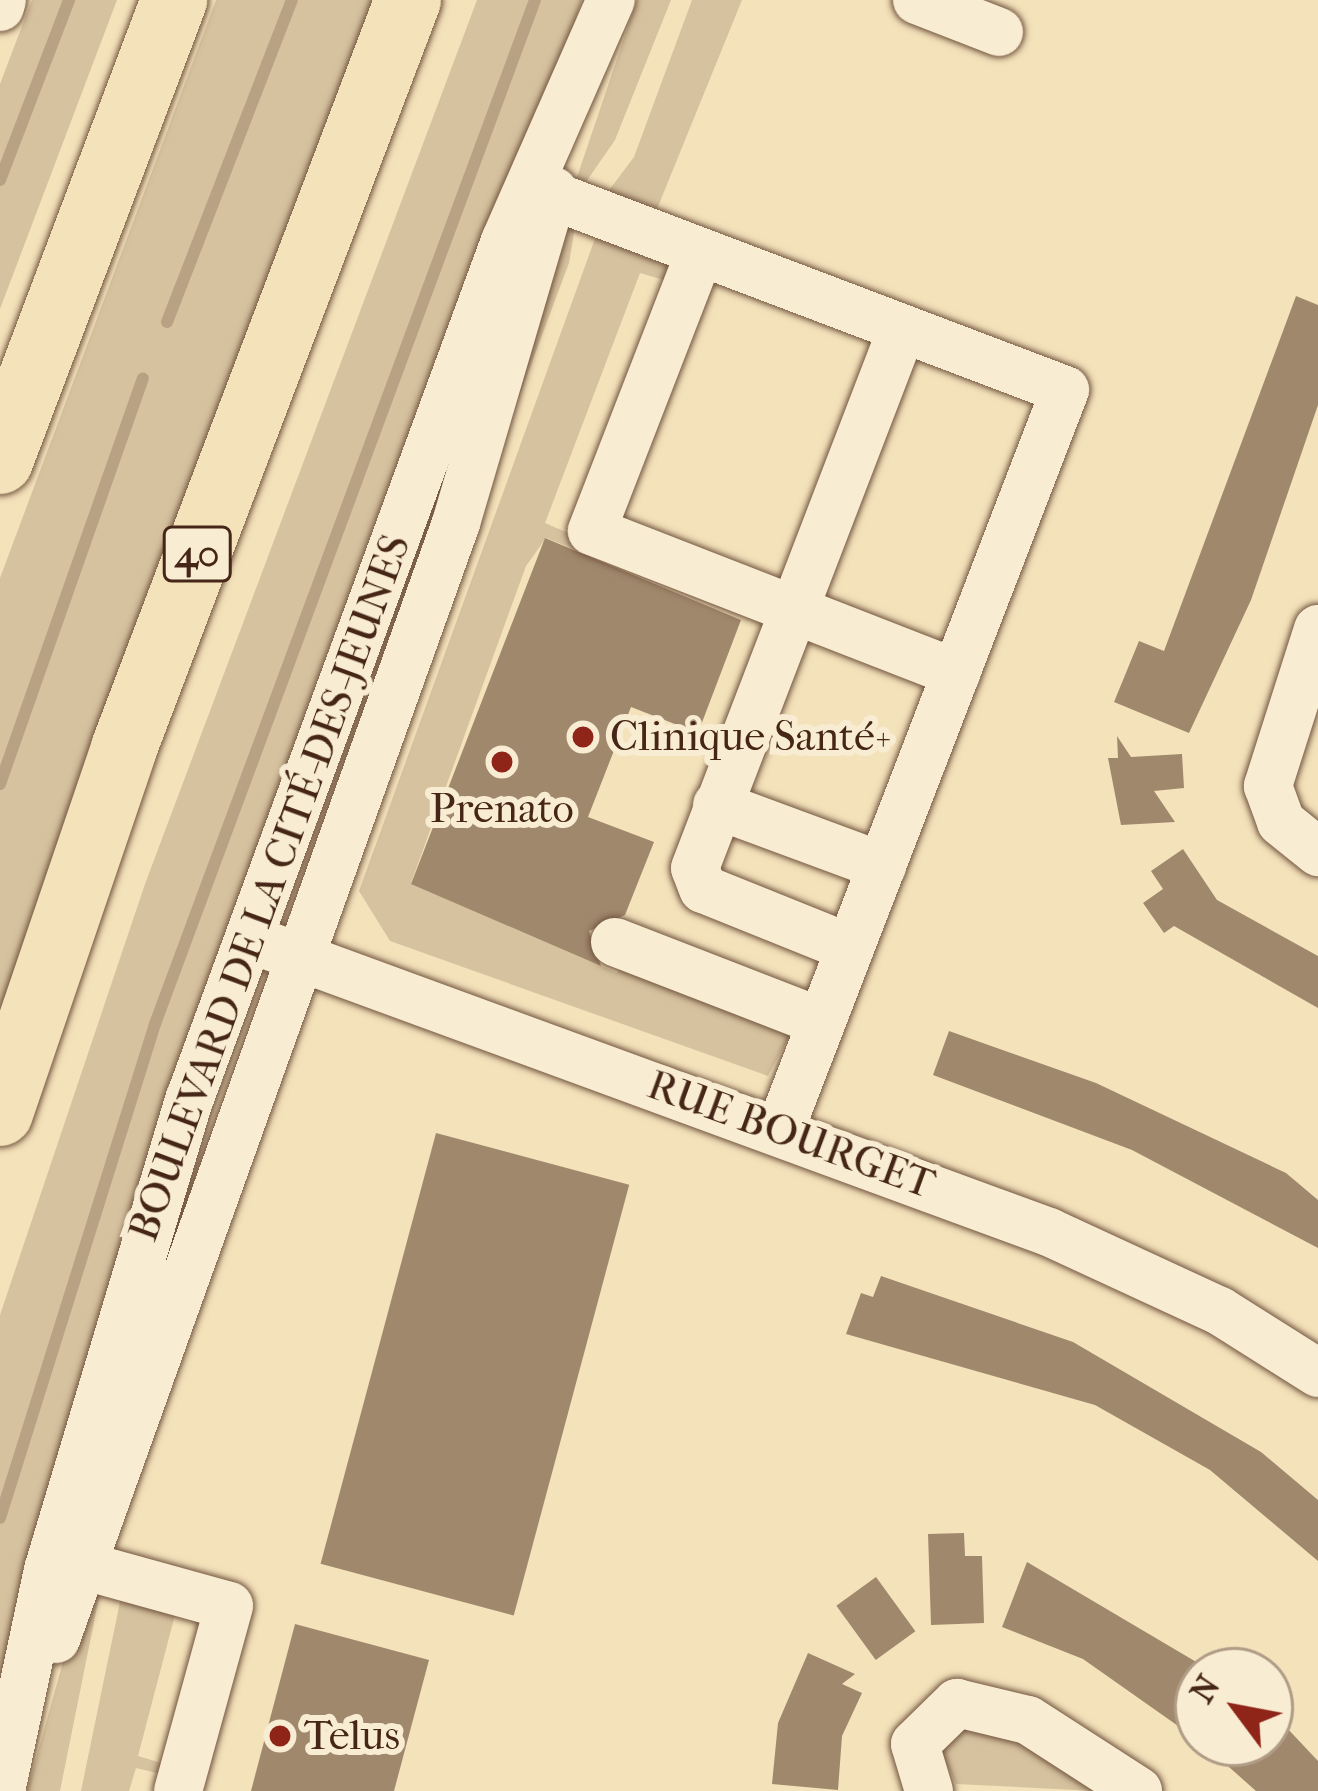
<!DOCTYPE html>
<meta charset="utf-8">
<style>
body{margin:0}
#map{position:relative;width:1318px;height:1791px;overflow:hidden;background:#f4e2bb;font-family:"IM FELL French Canon",serif}
div>[style]{position:absolute}
.green>*{inset:0;background:#d6c29f}
.stream>*{height:12px;margin:-6px;padding:0 6px;transform-origin:6px;border-radius:6px;background:#b9a283}
.building>*{inset:0;background:#a0886c;transform-origin:0 0}
.roads{filter:drop-shadow(0 0 3px #72553f) drop-shadow(0 0 3px #72553f)}
.minor>*{height:48px;margin:-24px;padding:0 24px;transform-origin:24px;border-radius:24px;background:#f8ecd3}
.highway>*{height:66px;margin:-33px;padding:0 33px;transform-origin:33px;border-radius:33px;background:#f4e2bb}
.dots>*{width:33px;height:33px;translate:-50% -50%;box-sizing:border-box;border:6px solid #f8ecd3;border-radius:50%}
span{translate:-50% -50%;white-space:nowrap;text-align:center;line-height:1.15;-webkit-text-stroke:12px #f8ecd3;paint-order:stroke}
.shield-label span{padding:3px 9px;background:#f8ecd3;border:3px solid;border-radius:9px;-webkit-text-stroke-width:0}
.shield-label{font-size:39px;color:#462616;font-weight:700}
.poi-label{font-size:42px;color:#462616}
.left{translate:0 -50%;text-align:left}
.street-label{font-size:42px;color:#462616}
.north{position:absolute;left:1174px;top:1647px;width:120px;height:120px;box-sizing:border-box;background:#f8ecd3;border:3px solid #b19d87;border-radius:50%;rotate:302deg;font-size:33px;font-weight:700;line-height:48px;text-align:center;color:#462616}
.north::after{content:'';display:block;margin:auto;width:42px;height:54px;background:#8f2418;clip-path:polygon(50% 0,100% 100%,50% 72%,0 100%)}
</style>
<div id="map">
<div class="green">
<i style="clip-path:polygon(32px 0,117px 0,0 309px,0 84px)"></i>
<i style="clip-path:polygon(216px 0,376px 0,0 1029px,0 578px)"></i>
<i style="clip-path:polygon(477px 0,582px 0,0 1691px,0 1315px,145px 884px)"></i>
<i style="clip-path:polygon(637px 0,671px 0,615px 140px,586px 182px,576px 180px)"></i>
<i style="clip-path:polygon(692px 0,742px 0,657px 209px,607px 193px,634px 157px)"></i>
<i style="clip-path:polygon(557px 227px,575px 227px,569px 263px,502px 442px)"></i>
<i style="clip-path:polygon(597px 233px,671px 265px,664px 280px,640px 273px,545px 523px,580px 538px,576px 550px,546px 538px,526px 566px,411px 883px,617px 973px,622px 963px,792px 1031px,768px 1076px,390px 941px,359px 891px)"></i>
<i style="clip-path:polygon(100px 1592px,60px 1791px,27px 1791px,70px 1637px)"></i>
<i style="clip-path:polygon(121px 1597px,176px 1611px,138px 1756px,168px 1765px,165px 1775px,136px 1768px,129px 1791px,81px 1791px)"></i>
<i style="clip-path:polygon(965px 1725px,1033px 1747px,1095px 1791px,956px 1784px,939px 1747px)"></i>
</div>
<div class="stream">
<i style="left:0;top:180px;width:193px;rotate:-69deg"></i>
<i style="left:167px;top:322px;width:345px;rotate:-68.8deg"></i>
<i style="left:0;top:784px;width:430px;rotate:-70.6deg"></i>
<i style="left:0;top:1518px;width:518px;rotate:-72.58deg"></i>
<i style="left:155px;top:1024px;width:1092px;rotate:-69.64deg"></i>
</div>
<div class="building">
<i style="clip-path:polygon(1296px 296px,1318px 305px,1318px 405px,1251px 600px,1189px 733px,1114px 702px,1139px 641px,1164px 651px)"></i>
<i style="clip-path:polygon(545px 538px,741px 620px,698px 733px,631px 707px,588px 817px,654px 842px,625px 915px,589px 931px,601px 966px,411px 884px)"></i>
<i style="clip-path:polygon(1117px 736px,1131px 757px,1182px 754px,1184px 788px,1154px 791px,1175px 822px,1121px 825px,1108px 758px,1118px 758px)"></i>
<i style="clip-path:polygon(1183px 849px,1217px 900px,1318px 956px,1318px 1008px,1174px 926px,1164px 933px,1143px 903px,1163px 889px,1151px 871px)"></i>
<i style="clip-path:polygon(949px 1031px,1096px 1083px,1286px 1173px,1318px 1200px,1318px 1248px,1132px 1150px,933px 1075px)"></i>
<i style="left:436px;top:1133px;width:200px;height:446px;rotate:15deg"></i>
<i style="clip-path:polygon(881px 1276px,1073px 1342px,1261px 1452px,1318px 1500px,1318px 1561px,1210px 1470px,1095px 1405px,846px 1334px,861px 1293px,873px 1297px)"></i>
<i style="clip-path:polygon(964px 1533px,965px 1556px,982px 1556px,984px 1623px,931px 1625px,928px 1534px)"></i>
<i style="clip-path:polygon(1027px 1562px,1198px 1663px,1198px 1740px,1083px 1659px,1002px 1627px)"></i>
<i style="left:876px;top:1577px;width:67px;height:49px;rotate:54deg"></i>
<i style="clip-path:polygon(295px 1624px,429px 1660px,394px 1791px,251px 1791px)"></i>
<i style="clip-path:polygon(808px 1653px,855px 1674px,842px 1684px,862px 1693px,842px 1736px,838px 1790px,772px 1784px,778px 1723px)"></i>
<i style="clip-path:polygon(1270px 1710px,1318px 1761px,1318px 1791px,1256px 1791px,1202px 1743px,1270px 1743px)"></i>
</div>
<div class="roads">
<div class="minor">
<i style="left:917px;top:0;width:88px;rotate:21.3deg"></i>
<i style="left:0;top:7px;width:7px;rotate:-74deg"></i>
<i style="left:530px;top:187px;width:572px;rotate:20.78deg"></i>
<i style="left:1065px;top:390px;width:793px;rotate:111.06deg"></i>
<i style="left:700px;top:252px;width:299px;rotate:111.2deg"></i>
<i style="left:592px;top:531px;width:391px;rotate:21.3deg"></i>
<i style="left:1318px;top:629px;width:165px;rotate:107.7deg"></i>
<i style="left:1268px;top:786px;width:38px;rotate:70deg"></i>
<i style="left:1281px;top:822px;width:48px;rotate:39deg"></i>
<i style="left:717px;top:805px;width:176px;rotate:20.3deg"></i>
<i style="left:615px;top:942px;width:221px;rotate:21.2deg"></i>
<i style="left:269px;top:946px;width:831px;rotate:20.14deg"></i>
<i style="left:1049px;top:1232px;width:188px;rotate:24.8deg"></i>
<i style="left:1220px;top:1311px;width:116px;rotate:32.3deg"></i>
<i style="left:850px;top:948px;width:158px;rotate:-158.1deg"></i>
<i style="left:703px;top:889px;width:22px;rotate:-111deg"></i>
<i style="left:695px;top:868px;width:577px;rotate:-68.99deg"></i>
<i style="left:85px;top:1566px;width:149px;rotate:15.5deg"></i>
<i style="left:229px;top:1606px;width:192px;rotate:105.4deg"></i>
<i style="left:56px;top:1639px;width:1186px;rotate:-70.28deg"></i>
<i style="left:456px;top:523px;width:346px;rotate:-73.6deg"></i>
<i style="left:1px;top:1791px;width:226px;rotate:-78deg"></i>
<i style="left:48px;top:1570px;width:493px;rotate:-73.3deg"></i>
<i style="left:190px;top:1098px;width:913px;rotate:-69.82deg"></i>
<i style="left:505px;top:241px;width:263px;rotate:-66.3deg"></i>
<i style="left:929px;top:1791px;width:49px;rotate:-106.6deg"></i>
<i style="left:915px;top:1744px;width:59px;rotate:-44.3deg"></i>
<i style="left:957px;top:1703px;width:73px;rotate:13.5deg"></i>
<i style="left:1028px;top:1720px;width:131px;rotate:32.8deg"></i>
</div>
<div class="highway">
<i style="left:0;top:461px;width:493px;rotate:-69.3deg"></i>
<i style="left:0;top:1113px;width:385px;rotate:-71.2deg"></i>
<i style="left:124px;top:748px;width:800px;rotate:-69.21deg"></i>
</div>
</div>
<div class="dots">
<i style="left:583px;top:737px;background:#8f2418"></i>
<i style="left:502px;top:762px;background:#8f2418"></i>
<i style="left:280px;top:1736px;background:#8f2418"></i>
</div>
<div class="shield-label">
<span style="left:197px;top:554px">40</span>
</div>
<div class="poi-label">
<span class="left" style="left:610px;top:737px">Clinique Santé+</span>
<span style="left:502px;top:809px">Prenato</span>
<span class="left" style="left:304px;top:1736px">Telus</span>
</div>
<div class="street-label">
<span style="left:270px;top:888px;rotate:-70deg">BOULEVARD DE LA CITÉ-DES-JEUNES</span>
<span style="left:791px;top:1135px;rotate:20deg">RUE BOURGET</span>
</div>
<div class="north">N</div>
</div>
